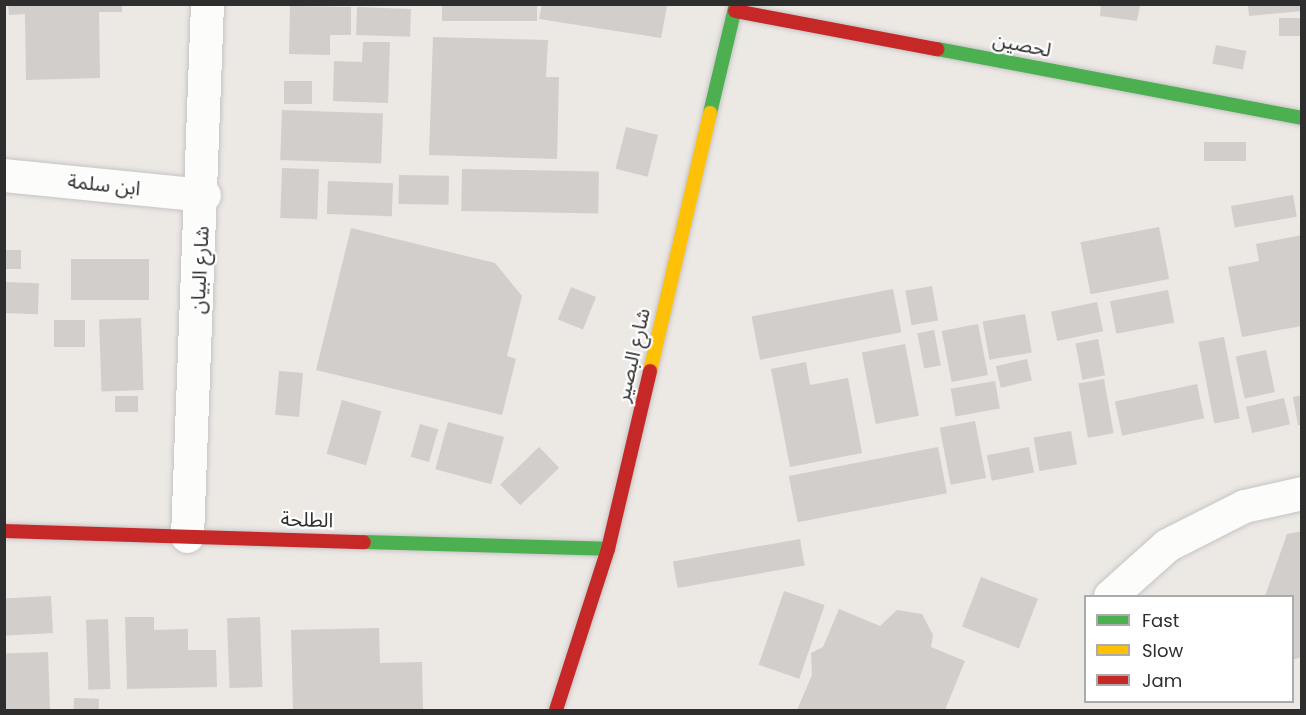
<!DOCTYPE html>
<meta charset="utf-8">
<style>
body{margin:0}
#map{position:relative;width:1306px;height:715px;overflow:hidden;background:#ece8e4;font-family:Poppins,"Noto Sans Arabic",sans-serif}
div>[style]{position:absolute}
.building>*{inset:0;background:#d1cecb;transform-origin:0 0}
.roads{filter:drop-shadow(0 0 2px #c5c4c5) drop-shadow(0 0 2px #c5c4c5)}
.street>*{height:33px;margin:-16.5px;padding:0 16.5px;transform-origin:16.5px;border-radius:16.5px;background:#fcfcfb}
.fast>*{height:14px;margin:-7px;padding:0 7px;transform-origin:7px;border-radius:7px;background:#4caf50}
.slow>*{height:14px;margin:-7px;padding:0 7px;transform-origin:7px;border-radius:7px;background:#ffc107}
.jam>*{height:14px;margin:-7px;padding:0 7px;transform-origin:7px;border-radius:7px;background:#c62828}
span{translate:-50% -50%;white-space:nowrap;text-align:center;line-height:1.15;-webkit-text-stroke:4.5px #fff;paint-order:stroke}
.street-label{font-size:20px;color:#2e2e2e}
.frame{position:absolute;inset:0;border:6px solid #2e2e2e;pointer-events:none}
.legend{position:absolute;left:1084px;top:595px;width:210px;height:108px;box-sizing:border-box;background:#fff;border:2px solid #ababab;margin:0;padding:8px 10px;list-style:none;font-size:18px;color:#2e2e2e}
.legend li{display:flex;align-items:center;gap:12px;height:30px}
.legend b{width:30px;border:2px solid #ababab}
</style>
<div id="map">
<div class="building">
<i style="clip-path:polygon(8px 4px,122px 4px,122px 12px,99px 12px,100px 78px,26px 80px,25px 14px,9px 15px)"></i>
<i style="left:442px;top:4px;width:95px;height:17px"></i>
<i style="clip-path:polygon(542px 4px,656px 4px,667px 6px,661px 38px,539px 19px)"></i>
<i style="clip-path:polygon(1248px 4px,1302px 4px,1302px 11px,1249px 16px)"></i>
<i style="clip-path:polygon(1101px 5px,1140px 5px,1137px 21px,1100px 16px)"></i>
<i style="clip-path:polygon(290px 6px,351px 7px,351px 35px,330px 35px,330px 55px,289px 54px)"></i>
<i style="left:357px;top:7px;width:54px;height:28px;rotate:2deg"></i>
<i style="left:1302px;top:18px;width:18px;height:23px;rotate:90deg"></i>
<i style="clip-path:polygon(433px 37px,548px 40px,546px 77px,559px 77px,557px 159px,429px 155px)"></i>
<i style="clip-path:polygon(363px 42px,390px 42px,388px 103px,333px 101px,334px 61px,362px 62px)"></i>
<i style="left:1216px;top:45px;width:31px;height:19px;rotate:11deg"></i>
<i style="left:284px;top:81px;width:28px;height:23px"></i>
<i style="left:282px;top:110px;width:101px;height:50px;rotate:2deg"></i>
<i style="left:626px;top:127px;width:33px;height:43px;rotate:14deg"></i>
<i style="left:1204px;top:142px;width:42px;height:19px"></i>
<i style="left:282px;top:168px;width:37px;height:50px;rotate:2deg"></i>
<i style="left:462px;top:169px;width:137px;height:42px;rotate:1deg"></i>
<i style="left:399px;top:175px;width:50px;height:29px;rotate:1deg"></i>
<i style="left:328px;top:181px;width:65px;height:33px;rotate:2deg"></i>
<i style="left:1293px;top:195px;width:22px;height:63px;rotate:80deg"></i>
<i style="left:1159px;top:227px;width:53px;height:80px;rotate:79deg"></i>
<i style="clip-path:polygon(351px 228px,495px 263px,522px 296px,507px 356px,516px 359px,502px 415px,316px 370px)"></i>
<i style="clip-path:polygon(1302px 235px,1302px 326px,1242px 337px,1228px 267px,1259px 261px,1256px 244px)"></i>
<i style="left:4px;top:250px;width:17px;height:19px"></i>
<i style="left:149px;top:259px;width:41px;height:78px;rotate:90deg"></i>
<i style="left:4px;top:282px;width:35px;height:31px;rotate:2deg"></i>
<i style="left:932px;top:286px;width:35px;height:27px;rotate:80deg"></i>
<i style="left:571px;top:287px;width:27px;height:35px;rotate:22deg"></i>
<i style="left:893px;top:289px;width:44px;height:144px;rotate:79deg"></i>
<i style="left:1168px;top:290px;width:33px;height:59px;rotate:79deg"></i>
<i style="left:1097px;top:302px;width:30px;height:47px;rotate:78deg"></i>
<i style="left:1025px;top:314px;width:39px;height:43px;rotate:80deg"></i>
<i style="left:141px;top:318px;width:72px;height:42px;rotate:88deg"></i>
<i style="left:54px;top:320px;width:31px;height:27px"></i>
<i style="left:978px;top:324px;width:52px;height:37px;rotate:79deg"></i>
<i style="left:934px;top:330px;width:36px;height:17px;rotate:79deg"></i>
<i style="left:1224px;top:337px;width:83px;height:26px;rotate:79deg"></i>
<i style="left:1098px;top:339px;width:37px;height:23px;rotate:79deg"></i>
<i style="left:905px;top:344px;width:73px;height:44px;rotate:79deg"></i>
<i style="left:1266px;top:350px;width:43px;height:31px;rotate:78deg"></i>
<i style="left:1027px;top:359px;width:22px;height:32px;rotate:77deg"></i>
<i style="clip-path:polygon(806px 362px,810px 385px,848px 378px,862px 453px,790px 467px,771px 369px)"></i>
<i style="left:279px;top:371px;width:24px;height:44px;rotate:5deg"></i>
<i style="left:1104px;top:379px;width:55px;height:26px;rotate:80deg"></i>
<i style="left:995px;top:381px;width:28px;height:45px;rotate:80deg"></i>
<i style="left:1197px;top:384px;width:35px;height:84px;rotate:78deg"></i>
<i style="clip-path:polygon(1302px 395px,1302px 425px,1298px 425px,1293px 397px)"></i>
<i style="left:115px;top:396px;width:23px;height:16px"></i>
<i style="left:1284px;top:398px;width:27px;height:39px;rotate:77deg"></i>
<i style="left:342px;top:400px;width:41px;height:56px;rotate:16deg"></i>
<i style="left:975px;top:421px;width:58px;height:36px;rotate:79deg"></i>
<i style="left:448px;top:422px;width:58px;height:49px;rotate:15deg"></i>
<i style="left:420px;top:424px;width:19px;height:34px;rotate:16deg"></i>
<i style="left:1071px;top:431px;width:34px;height:38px;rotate:80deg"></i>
<i style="left:539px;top:447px;width:29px;height:54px;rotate:46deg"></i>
<i style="left:938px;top:447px;width:47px;height:152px;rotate:79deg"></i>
<i style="left:1029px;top:447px;width:26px;height:43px;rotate:79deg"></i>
<i style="clip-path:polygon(1302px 531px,1302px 657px,1292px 660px,1292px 596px,1265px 596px,1287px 534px)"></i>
<i style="left:800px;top:539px;width:27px;height:129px;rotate:80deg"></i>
<i style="left:981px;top:577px;width:61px;height:53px;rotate:21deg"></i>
<i style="left:784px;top:591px;width:43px;height:78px;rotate:19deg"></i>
<i style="left:51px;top:596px;width:37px;height:47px;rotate:87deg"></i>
<i style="clip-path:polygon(839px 609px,880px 626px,897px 610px,922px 614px,933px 635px,931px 647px,965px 661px,945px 710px,797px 710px,812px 675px,811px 653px,823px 647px)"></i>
<i style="clip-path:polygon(125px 617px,154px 617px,154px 630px,188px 629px,188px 650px,216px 650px,217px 687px,127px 689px)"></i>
<i style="left:260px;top:617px;width:70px;height:33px;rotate:88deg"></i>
<i style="left:108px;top:619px;width:70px;height:22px;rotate:88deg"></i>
<i style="clip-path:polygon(379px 628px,380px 663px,422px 662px,423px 710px,293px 710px,291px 630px)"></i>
<i style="left:48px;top:652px;width:58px;height:44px;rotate:88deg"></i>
<i style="left:74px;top:698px;width:25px;height:12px;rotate:2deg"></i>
</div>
<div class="roads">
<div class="street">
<i style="left:4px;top:175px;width:201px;rotate:5.7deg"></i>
<i style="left:187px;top:536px;width:532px;rotate:-87.85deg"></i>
<i style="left:1110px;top:596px;width:76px;rotate:-41.8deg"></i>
<i style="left:1167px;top:545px;width:86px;rotate:-26.9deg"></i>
<i style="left:1244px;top:506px;width:59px;rotate:-12.6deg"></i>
</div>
<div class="fast">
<i style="left:937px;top:49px;width:371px;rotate:10.7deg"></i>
<i style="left:710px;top:113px;width:112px;rotate:-76.6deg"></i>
<i style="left:364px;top:542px;width:244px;rotate:1.6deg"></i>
</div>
<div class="slow">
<i style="left:650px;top:371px;width:265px;rotate:-76.9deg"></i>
</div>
<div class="jam">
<i style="left:735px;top:11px;width:206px;rotate:10.7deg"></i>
<i style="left:4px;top:531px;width:360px;rotate:1.8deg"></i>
<i style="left:556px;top:710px;width:169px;rotate:-72.1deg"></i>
<i style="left:608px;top:549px;width:183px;rotate:-76.7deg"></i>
</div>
</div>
<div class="street-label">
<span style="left:1022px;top:45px;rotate:11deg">لحصين</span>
<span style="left:104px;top:185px;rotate:6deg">ابن سلمة</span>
<span style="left:200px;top:270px;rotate:-87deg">شارع البيان</span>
<span style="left:633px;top:355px;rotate:-77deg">شارع البصير</span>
<span style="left:307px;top:520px;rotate:2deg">الطلحة</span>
</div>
<div class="frame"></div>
<ul class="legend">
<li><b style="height:8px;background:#4caf50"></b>Fast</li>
<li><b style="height:8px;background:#ffc107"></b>Slow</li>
<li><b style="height:8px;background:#c62828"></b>Jam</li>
</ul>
</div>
